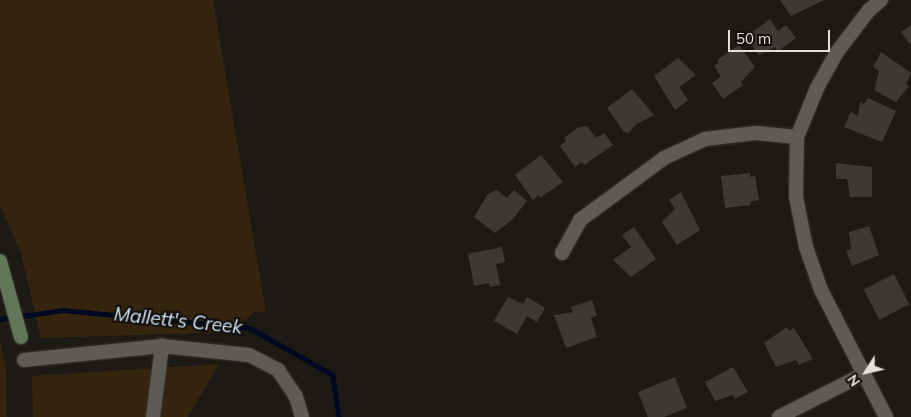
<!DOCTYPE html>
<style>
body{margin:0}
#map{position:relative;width:911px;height:417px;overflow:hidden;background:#1d1a16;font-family:Mulish,sans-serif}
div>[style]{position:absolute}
.green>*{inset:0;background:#36250e}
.stream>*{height:4.5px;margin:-2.25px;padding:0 2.25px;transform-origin:2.25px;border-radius:2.25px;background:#000921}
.building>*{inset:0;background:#3c3935;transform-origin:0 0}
.roads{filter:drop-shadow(0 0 1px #373533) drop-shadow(0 0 1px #373533)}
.minor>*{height:14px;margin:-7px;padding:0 7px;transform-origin:7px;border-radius:7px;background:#5e5a55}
.secondary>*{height:14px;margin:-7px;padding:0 7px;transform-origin:7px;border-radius:7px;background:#627758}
span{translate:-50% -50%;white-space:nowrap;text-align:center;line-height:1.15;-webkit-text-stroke:4.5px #14110d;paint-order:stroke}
.water-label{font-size:19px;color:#d1e4f9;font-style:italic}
.north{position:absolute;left:841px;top:347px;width:50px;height:50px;-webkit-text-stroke:4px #14110d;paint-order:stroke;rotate:235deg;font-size:14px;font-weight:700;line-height:20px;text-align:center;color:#e3e1de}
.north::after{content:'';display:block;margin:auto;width:18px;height:22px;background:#e3e1de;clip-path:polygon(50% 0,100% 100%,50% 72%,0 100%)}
.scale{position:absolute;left:728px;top:30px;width:102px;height:22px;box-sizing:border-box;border:2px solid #e3e1de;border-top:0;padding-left:6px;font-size:15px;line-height:18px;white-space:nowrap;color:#e3e1de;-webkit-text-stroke:4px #14110d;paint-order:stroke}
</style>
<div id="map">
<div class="green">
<i style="clip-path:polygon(0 0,213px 0,266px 313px,255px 311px,233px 332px,41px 338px,21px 253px,0 205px)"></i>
<i style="clip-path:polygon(0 339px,6px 370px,7px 417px,0 417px)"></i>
<i style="clip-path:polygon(219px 364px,188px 417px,33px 417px,32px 376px)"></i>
</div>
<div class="stream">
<i style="left:0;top:319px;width:64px;rotate:-8.1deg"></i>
<i style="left:63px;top:310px;width:188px;rotate:5.5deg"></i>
<i style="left:250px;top:328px;width:95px;rotate:29.5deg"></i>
<i style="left:333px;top:375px;width:42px;rotate:81.9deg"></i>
</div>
<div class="building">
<i style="clip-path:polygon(780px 0,824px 0,791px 16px)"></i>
<i style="clip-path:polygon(770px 19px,778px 31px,786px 25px,796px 38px,778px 51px,775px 47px,759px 55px,746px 37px)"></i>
<i style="clip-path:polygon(911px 25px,911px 43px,910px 44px,901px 32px)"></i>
<i style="clip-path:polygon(739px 45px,755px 67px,741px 82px,743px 85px,723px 99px,712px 83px,721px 76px,714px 66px,719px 63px,717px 60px)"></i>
<i style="clip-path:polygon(881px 52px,911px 73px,906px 84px,909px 86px,896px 102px,874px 90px,879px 71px,873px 67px)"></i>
<i style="clip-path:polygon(678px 58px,696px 75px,679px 87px,688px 100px,675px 110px,654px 76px)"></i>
<i style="clip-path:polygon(632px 89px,654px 115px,635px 125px,629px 133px,624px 132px,607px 108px)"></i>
<i style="clip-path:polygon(868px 98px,896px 111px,882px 142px,844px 127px,851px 112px,858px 116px,860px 102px,864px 104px)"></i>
<i style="clip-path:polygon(587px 126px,596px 138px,604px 133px,613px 145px,584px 165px,582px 162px,575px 167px,560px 146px,566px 141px,564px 138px,579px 127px)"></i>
<i style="clip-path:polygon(541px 155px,563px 182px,540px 198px,538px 195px,533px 200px,515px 175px)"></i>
<i style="clip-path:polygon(836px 163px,872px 167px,872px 197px,850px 197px,847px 179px,836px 179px)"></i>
<i style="clip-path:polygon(750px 173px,750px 177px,755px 176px,759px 200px,750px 202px,751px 205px,725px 208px,721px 176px)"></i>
<i style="clip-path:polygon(497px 190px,507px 198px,514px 190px,527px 201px,512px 220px,495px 233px,474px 217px,488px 194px)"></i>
<i style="clip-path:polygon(681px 192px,700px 230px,677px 245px,662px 222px,675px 209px,669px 200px)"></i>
<i style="clip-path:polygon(869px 226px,879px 255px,852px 266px,846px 251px,851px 249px,849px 232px)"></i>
<i style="clip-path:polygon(634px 227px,656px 259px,631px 277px,613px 260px,631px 247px,622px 235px)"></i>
<i style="clip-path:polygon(502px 247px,505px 262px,496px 264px,500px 285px,490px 287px,489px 283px,474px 286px,468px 254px)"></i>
<i style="left:894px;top:274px;width:34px;height:34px;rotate:63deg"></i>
<i style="clip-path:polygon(508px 297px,523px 304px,527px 297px,545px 308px,537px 322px,527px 316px,517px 334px,494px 321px)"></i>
<i style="clip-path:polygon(592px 300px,597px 316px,591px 318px,597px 337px,566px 348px,554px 315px,573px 312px,571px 307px)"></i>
<i style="clip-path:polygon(787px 327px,789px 331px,794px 328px,813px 359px,799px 365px,796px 360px,776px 367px,764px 343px)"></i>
<i style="clip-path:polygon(733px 367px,748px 392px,735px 399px,733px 395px,715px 401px,705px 382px)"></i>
<i style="clip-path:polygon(675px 377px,687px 408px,664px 417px,648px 417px,638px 392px)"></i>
</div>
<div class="roads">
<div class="minor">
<i style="left:881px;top:0;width:16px;rotate:140deg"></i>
<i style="left:869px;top:10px;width:53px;rotate:127.3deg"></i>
<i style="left:837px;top:52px;width:41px;rotate:119.1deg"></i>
<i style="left:817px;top:88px;width:53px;rotate:112.2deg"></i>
<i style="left:797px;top:137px;width:60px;rotate:91deg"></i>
<i style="left:796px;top:197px;width:51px;rotate:78.7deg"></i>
<i style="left:806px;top:247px;width:46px;rotate:70.8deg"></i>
<i style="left:821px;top:290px;width:143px;rotate:62.9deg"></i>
<i style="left:562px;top:253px;width:38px;rotate:-61deg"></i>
<i style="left:580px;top:220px;width:104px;rotate:-36.4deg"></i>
<i style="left:664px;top:158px;width:45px;rotate:-24.9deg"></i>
<i style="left:705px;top:139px;width:51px;rotate:-6.7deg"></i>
<i style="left:756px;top:133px;width:41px;rotate:5.6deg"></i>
<i style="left:24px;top:360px;width:139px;rotate:-5.8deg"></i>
<i style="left:162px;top:346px;width:87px;rotate:5.9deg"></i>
<i style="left:249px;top:355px;width:33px;rotate:27deg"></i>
<i style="left:278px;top:370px;width:32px;rotate:56deg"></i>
<i style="left:296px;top:397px;width:21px;rotate:73deg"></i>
<i style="left:153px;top:417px;width:72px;rotate:-82.8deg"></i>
<i style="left:779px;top:417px;width:93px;rotate:-26.8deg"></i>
</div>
<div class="secondary">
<i style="left:0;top:261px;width:79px;rotate:74.6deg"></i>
</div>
</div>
<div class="water-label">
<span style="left:178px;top:321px;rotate:6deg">Mallett's Creek</span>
</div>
<div class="north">N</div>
<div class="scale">50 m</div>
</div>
